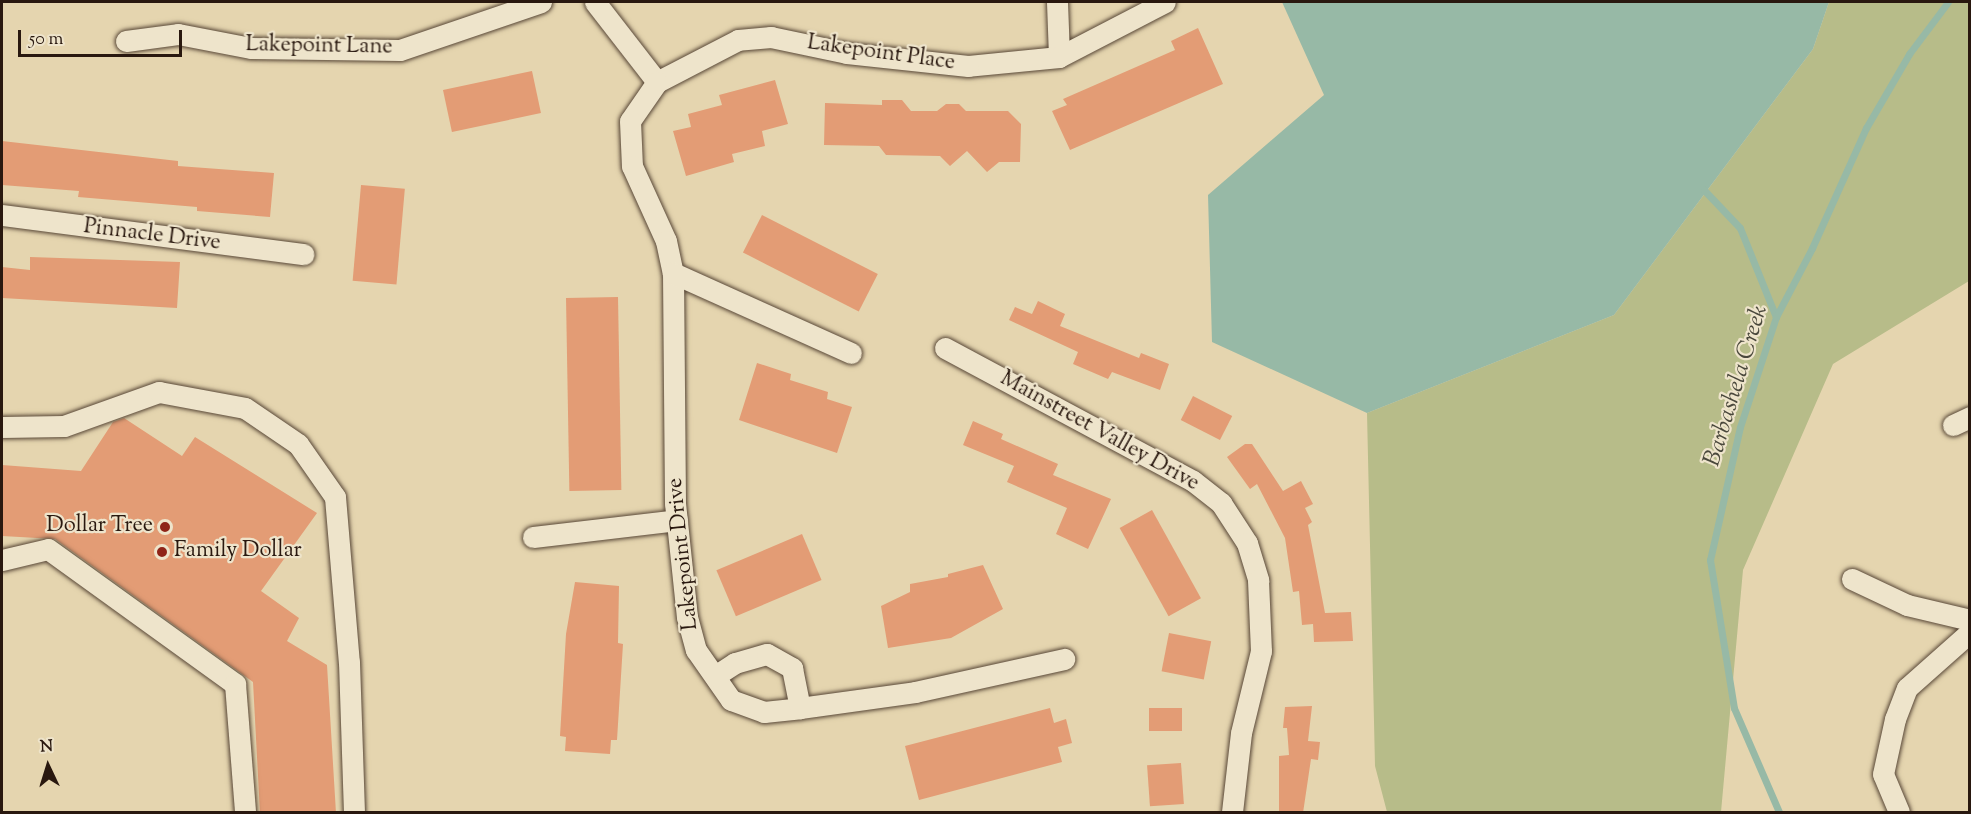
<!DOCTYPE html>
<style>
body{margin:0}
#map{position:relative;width:1971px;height:814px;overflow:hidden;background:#e5d5af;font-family:"Sorts Mill Goudy",serif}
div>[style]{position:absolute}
.green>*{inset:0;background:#b7bc89}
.water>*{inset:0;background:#97b9a6}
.stream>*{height:7px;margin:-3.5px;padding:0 3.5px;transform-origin:3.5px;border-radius:3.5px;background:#97b9a6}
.building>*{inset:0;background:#e39c75;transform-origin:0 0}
.roads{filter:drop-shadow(0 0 2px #584737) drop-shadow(0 0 2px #584737)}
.minor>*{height:21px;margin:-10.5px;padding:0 10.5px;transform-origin:10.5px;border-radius:10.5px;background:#eee4cb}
.dots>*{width:16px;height:16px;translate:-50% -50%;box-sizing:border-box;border:3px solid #eee4cb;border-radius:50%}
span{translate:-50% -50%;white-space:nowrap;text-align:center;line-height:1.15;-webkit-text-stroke:4.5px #eee4cb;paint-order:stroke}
.street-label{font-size:22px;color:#29180f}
.poi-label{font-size:22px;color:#29180f}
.right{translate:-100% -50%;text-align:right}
.left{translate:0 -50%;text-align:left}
.water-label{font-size:24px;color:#4a483c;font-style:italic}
.frame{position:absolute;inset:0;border:3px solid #29180f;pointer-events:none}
.north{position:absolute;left:18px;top:736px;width:60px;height:60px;-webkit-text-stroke:4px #eee4cb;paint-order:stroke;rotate:356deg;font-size:16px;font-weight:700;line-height:24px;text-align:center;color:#29180f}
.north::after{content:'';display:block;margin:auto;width:21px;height:27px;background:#29180f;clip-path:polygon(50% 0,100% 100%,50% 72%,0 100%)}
.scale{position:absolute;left:18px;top:30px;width:164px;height:27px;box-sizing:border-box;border:3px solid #29180f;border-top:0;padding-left:8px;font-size:18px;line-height:21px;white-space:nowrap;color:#29180f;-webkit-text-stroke:4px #eee4cb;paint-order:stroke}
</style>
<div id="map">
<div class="green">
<i style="clip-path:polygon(1829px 2px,1969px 2px,1969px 281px,1833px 364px,1743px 570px,1721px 812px,1387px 812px,1375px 766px,1367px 413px,1614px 315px,1813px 49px)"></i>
</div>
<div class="water">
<i style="clip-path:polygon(1282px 2px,1829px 2px,1813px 49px,1614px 315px,1367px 413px,1212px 342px,1208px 195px,1324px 95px)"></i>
</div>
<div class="stream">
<i style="left:1704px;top:190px;width:52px;rotate:46.5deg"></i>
<i style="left:1740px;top:228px;width:96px;rotate:68deg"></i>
<i style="left:1779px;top:812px;width:113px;rotate:-113.4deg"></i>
<i style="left:1734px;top:708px;width:150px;rotate:-99.2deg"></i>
<i style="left:1710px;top:560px;width:136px;rotate:-77.3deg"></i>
<i style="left:1740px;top:427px;width:116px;rotate:-71.9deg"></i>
<i style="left:1776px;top:317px;width:78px;rotate:-62.4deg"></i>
<i style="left:1812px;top:248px;width:132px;rotate:-65.8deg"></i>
<i style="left:1866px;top:128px;width:86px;rotate:-59.8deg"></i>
<i style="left:1909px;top:54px;width:65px;rotate:-53.1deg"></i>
</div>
<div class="building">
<i style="clip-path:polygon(1198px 28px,1223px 84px,1070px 150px,1052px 111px,1067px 105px,1063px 99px,1175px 50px,1171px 41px)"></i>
<i style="left:532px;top:71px;width:43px;height:91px;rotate:78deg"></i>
<i style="clip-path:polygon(775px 80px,788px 124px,762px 131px,765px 146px,732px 154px,734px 162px,686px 176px,673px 131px,691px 127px,688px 114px,722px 105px,719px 95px)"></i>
<i style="clip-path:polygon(882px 100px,902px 100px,911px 111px,937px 111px,946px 104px,959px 104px,966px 111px,1008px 111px,1021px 124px,1020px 162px,999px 162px,987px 172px,967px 151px,950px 166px,940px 156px,886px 155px,879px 146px,824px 145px,825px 103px,882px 105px)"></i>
<i style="clip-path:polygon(2px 141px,178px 161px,178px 166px,274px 173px,270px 217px,197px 211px,197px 207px,78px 197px,79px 191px,2px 185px)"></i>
<i style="left:361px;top:185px;width:44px;height:96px;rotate:5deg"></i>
<i style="left:762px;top:215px;width:130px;height:42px;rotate:27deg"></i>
<i style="clip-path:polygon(30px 257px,180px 262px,177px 308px,2px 298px,2px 267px,30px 270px)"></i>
<i style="left:618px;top:297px;width:193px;height:52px;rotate:89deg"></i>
<i style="clip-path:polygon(1038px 301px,1065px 314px,1060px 326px,1139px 358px,1141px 353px,1169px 364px,1160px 390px,1112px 372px,1108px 379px,1073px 364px,1078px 352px,1009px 320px,1015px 307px,1032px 314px)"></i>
<i style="clip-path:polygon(757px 363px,791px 374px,790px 380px,828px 392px,827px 399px,852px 407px,837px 453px,739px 420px)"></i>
<i style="left:1193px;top:396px;width:44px;height:27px;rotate:27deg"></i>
<i style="clip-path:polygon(124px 418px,182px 456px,195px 437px,317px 513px,261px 591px,299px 618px,287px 641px,327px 665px,336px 813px,260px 813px,253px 682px,55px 539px,2px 536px,2px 465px,81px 471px,113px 422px)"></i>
<i style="clip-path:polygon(973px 421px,1003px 434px,1001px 439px,1058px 464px,1053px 475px,1111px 499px,1088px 549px,1056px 534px,1067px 508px,1007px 482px,1014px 466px,963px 445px)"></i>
<i style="clip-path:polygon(1245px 444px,1252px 444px,1283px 491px,1301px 481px,1313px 504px,1305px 508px,1312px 522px,1308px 525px,1325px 613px,1351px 612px,1353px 641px,1314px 642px,1313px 624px,1302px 625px,1299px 591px,1293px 592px,1285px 538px,1257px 484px,1250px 489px,1227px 457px)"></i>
<i style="left:1152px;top:510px;width:101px;height:37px;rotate:61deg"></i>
<i style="left:802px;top:534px;width:50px;height:93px;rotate:67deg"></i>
<i style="clip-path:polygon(983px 565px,1003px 609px,951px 638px,888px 648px,881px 606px,910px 592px,910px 584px,948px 577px,948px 574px)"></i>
<i style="clip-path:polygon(575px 582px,619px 586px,618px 643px,623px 644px,617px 740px,611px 740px,610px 754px,565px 751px,566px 737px,560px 736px,566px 634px)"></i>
<i style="left:1169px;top:633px;width:43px;height:39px;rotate:11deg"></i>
<i style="clip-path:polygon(1312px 706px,1308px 741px,1320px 742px,1318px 760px,1311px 759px,1303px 813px,1279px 813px,1279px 756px,1289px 755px,1287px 728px,1283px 728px,1285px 707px)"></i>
<i style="clip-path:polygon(1050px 708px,1054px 723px,1066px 719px,1072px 743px,1058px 747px,1062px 762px,919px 800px,905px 746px)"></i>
<i style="left:1182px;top:708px;width:23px;height:33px;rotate:90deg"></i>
<i style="left:1181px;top:763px;width:41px;height:34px;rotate:86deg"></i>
</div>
<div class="roads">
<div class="minor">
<i style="left:595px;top:2px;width:101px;rotate:52.2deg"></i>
<i style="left:1057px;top:2px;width:55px;rotate:87.9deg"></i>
<i style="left:1059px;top:57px;width:91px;rotate:174.4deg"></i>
<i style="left:968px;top:66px;width:122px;rotate:-173.9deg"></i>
<i style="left:847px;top:53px;width:78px;rotate:-168.1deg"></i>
<i style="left:771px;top:37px;width:33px;rotate:175deg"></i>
<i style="left:738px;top:40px;width:91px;rotate:152.6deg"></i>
<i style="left:657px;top:82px;width:47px;rotate:124.7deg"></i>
<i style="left:630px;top:121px;width:45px;rotate:87.5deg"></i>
<i style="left:632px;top:166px;width:82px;rotate:65.6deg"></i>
<i style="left:666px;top:241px;width:33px;rotate:78deg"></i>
<i style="left:673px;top:273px;width:230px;rotate:89.5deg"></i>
<i style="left:675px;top:503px;width:115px;rotate:84deg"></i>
<i style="left:687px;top:617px;width:34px;rotate:75deg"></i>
<i style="left:696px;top:650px;width:61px;rotate:55deg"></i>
<i style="left:731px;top:700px;width:35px;rotate:20deg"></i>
<i style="left:764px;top:712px;width:36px;rotate:-6deg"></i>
<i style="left:800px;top:708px;width:116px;rotate:-7.9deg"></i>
<i style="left:915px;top:692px;width:153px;rotate:-12.5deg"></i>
<i style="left:126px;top:41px;width:52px;rotate:-7.7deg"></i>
<i style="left:178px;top:34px;width:74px;rotate:10.9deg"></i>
<i style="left:251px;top:48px;width:149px;rotate:0.8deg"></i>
<i style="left:400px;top:50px;width:149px;rotate:-18.8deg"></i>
<i style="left:1059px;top:57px;width:119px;rotate:-27.4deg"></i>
<i style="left:2px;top:215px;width:304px;rotate:7.4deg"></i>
<i style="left:673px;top:273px;width:195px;rotate:24.2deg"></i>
<i style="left:945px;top:348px;width:281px;rotate:28.2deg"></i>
<i style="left:1193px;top:481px;width:36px;rotate:38deg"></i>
<i style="left:1221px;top:503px;width:48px;rotate:57deg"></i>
<i style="left:1247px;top:543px;width:39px;rotate:73deg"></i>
<i style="left:1258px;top:580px;width:71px;rotate:87.6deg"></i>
<i style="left:1261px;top:651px;width:84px;rotate:103.7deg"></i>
<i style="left:1241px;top:733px;width:80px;rotate:96.5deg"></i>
<i style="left:1953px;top:425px;width:19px;rotate:-25deg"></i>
<i style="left:2px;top:427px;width:62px;rotate:-0.9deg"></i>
<i style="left:64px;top:426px;width:101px;rotate:-19.7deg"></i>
<i style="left:159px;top:392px;width:87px;rotate:10.5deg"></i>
<i style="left:245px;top:408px;width:64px;rotate:34.2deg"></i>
<i style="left:298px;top:444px;width:65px;rotate:55.1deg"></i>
<i style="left:335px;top:497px;width:166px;rotate:85.2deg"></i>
<i style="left:349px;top:662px;width:150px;rotate:88.1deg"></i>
<i style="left:533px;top:537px;width:145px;rotate:-6.7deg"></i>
<i style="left:2px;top:560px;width:47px;rotate:-13.4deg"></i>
<i style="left:48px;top:549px;width:231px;rotate:35.8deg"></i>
<i style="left:235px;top:684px;width:128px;rotate:85.5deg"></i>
<i style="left:1852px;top:579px;width:61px;rotate:25.3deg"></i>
<i style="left:1907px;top:605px;width:65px;rotate:13.4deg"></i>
<i style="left:715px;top:676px;width:24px;rotate:-33deg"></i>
<i style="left:735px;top:663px;width:33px;rotate:-16deg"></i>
<i style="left:767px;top:654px;width:29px;rotate:29deg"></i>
<i style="left:792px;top:668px;width:41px;rotate:78.7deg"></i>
<i style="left:1899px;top:812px;width:41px;rotate:-112.8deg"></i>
<i style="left:1883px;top:774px;width:56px;rotate:-77.7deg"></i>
<i style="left:1895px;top:719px;width:33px;rotate:-69deg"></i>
<i style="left:1907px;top:688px;width:84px;rotate:-41.6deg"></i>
</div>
</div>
<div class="dots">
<i style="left:165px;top:527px;background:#8f2418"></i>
<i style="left:162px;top:552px;background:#8f2418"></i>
</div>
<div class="street-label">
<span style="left:319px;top:47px;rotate:1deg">Lakepoint Lane</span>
<span style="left:881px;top:54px;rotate:8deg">Lakepoint Place</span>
<span style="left:152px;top:236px;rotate:7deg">Pinnacle Drive</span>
<span style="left:1099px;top:432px;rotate:29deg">Mainstreet Valley Drive</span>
<span style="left:684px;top:554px;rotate:-96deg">Lakepoint Drive</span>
</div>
<div class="poi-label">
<span class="right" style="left:153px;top:527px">Dollar Tree</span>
<span class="left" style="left:174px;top:552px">Family Dollar</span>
</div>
<div class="water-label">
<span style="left:1737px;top:386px;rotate:-73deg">Barbashela Creek</span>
</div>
<div class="frame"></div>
<div class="north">N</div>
<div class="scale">50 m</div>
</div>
